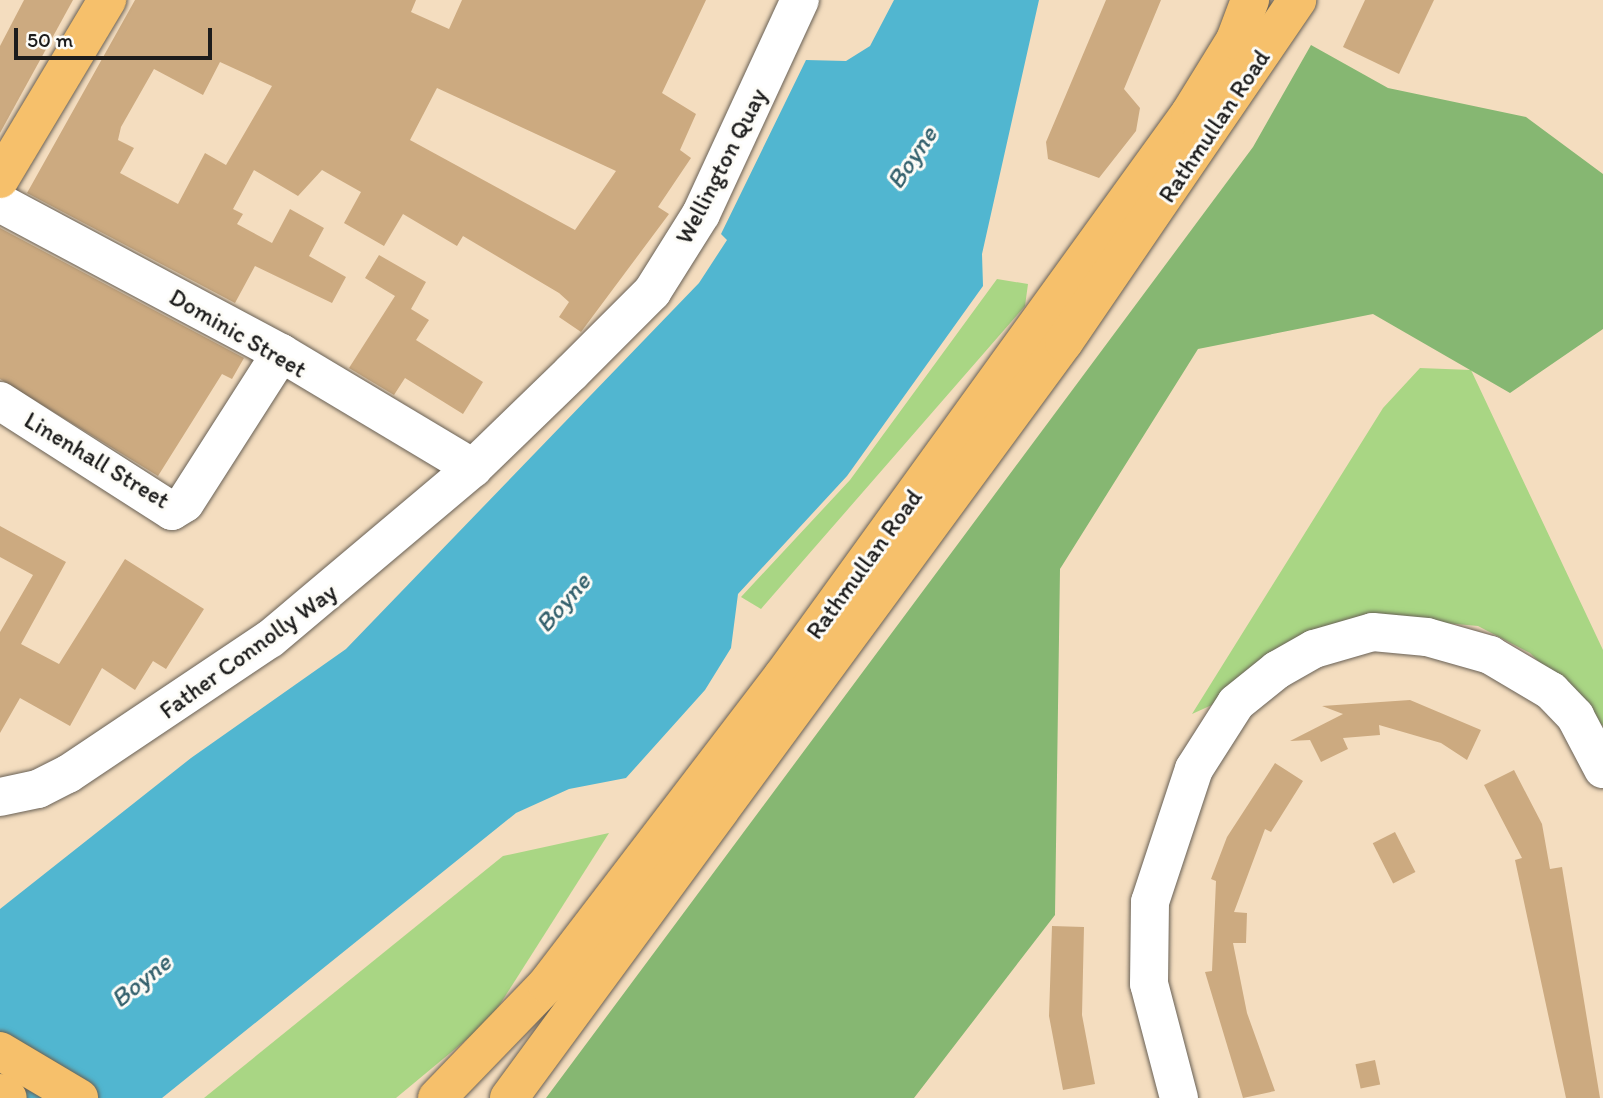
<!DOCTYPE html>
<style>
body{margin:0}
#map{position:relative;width:1603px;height:1098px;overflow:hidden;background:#f4ddbf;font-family:Itim,sans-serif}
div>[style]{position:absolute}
.green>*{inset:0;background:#a9d684}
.forest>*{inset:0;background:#86b772}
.water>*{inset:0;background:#51b6d0}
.building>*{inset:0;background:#ccaa80;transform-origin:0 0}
.roads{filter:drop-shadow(0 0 2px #686055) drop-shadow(0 0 2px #686055)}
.minor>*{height:38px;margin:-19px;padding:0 19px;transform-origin:19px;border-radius:19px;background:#fff}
.major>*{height:38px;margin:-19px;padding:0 19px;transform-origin:19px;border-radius:19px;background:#f6c06b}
span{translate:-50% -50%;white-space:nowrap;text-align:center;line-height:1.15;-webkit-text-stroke:6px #fdfcf7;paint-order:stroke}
.street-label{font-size:24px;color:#1c1c1c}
.water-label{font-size:26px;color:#34616d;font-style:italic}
.scale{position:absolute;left:14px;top:28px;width:198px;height:32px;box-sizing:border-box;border:4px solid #1c1c1c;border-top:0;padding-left:9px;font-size:21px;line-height:24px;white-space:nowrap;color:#1c1c1c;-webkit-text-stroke:5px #fdfcf7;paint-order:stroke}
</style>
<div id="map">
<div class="green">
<i style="clip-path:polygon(997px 279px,1028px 284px,1025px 306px,761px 609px,741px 597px,850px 480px)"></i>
<i style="clip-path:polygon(1420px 368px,1471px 370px,1603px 650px,1603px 726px,1530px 653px,1478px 626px,1401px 619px,1192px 714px,1383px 408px)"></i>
<i style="clip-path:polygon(609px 833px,490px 1020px,396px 1098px,204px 1098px,503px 856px)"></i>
</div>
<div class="forest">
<i style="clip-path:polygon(1311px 45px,1388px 88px,1526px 117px,1603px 174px,1603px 329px,1510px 393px,1373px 314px,1198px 349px,1060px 569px,1055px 915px,914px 1098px,546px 1098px,1253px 147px)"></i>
</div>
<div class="water">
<i style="clip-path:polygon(894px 0,1039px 0,982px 254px,983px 286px,847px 476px,738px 594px,731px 648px,705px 690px,626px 778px,569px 789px,516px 813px,162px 1098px,0 1098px,0 909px,191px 758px,346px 649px,699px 283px,727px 240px,721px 234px,806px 60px,846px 61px,870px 46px)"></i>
</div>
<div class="building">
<i style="clip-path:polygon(24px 0,73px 0,0 133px,0 46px)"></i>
<i style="clip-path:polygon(evenodd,135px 0,416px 0,411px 12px,449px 29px,462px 0,706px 0,662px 93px,696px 114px,680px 150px,691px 158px,658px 207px,669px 214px,581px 332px,559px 317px,569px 302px,559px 293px,463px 236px,457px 246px,403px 214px,384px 246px,344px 223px,361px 192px,322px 170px,298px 196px,254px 170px,233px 209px,243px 214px,237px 224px,272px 243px,290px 209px,324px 228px,309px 256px,346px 277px,332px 303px,255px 266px,235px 303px,27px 193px,135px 0,220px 62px,272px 86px,226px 165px,205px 153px,178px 204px,120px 173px,134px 148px,118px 140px,121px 127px,154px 69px,203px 95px,220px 62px,135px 0,437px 88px,616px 171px,575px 230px,410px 140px,437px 88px)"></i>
<i style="clip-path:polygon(1106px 0,1161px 0,1124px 89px,1140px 108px,1136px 131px,1099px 178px,1048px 159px,1046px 142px)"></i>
<i style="clip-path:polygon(1365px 0,1434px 0,1399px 74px,1343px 47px)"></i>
<i style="clip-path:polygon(0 228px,244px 358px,232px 379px,222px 374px,158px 476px,0 379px)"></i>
<i style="clip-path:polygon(379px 255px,426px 282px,411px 309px,429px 320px,416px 340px,483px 382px,463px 414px,405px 378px,394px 395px,349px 368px,395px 296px,365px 278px)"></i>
<i style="clip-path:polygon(0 526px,66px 562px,21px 644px,59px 664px,125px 559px,204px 609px,166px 669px,153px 661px,135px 690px,102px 668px,70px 726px,20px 698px,0 733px,0 632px,33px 575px,0 557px)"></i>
<i style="clip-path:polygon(1410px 700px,1481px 730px,1467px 760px,1441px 743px,1379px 725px,1380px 735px,1343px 738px,1348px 749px,1321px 762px,1310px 740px,1290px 741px,1343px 714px,1322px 706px)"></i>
<i style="clip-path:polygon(1275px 763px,1303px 781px,1271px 832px,1265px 829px,1234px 912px,1247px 913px,1246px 943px,1233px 943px,1247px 1013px,1275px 1091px,1243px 1098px,1205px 972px,1212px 971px,1216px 881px,1211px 879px,1227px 837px)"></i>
<i style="clip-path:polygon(1514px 770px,1542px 824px,1550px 869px,1562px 867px,1600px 1098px,1566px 1098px,1515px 860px,1522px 858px,1484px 785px)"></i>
<i style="left:1395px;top:832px;width:45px;height:25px;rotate:63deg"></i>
<i style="clip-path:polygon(1052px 926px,1084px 927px,1082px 1015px,1095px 1084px,1063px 1090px,1049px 1016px)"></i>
<i style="left:1375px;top:1060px;width:25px;height:20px;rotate:78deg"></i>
</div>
<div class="roads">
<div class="minor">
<i style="left:0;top:203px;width:319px;rotate:28.1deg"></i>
<i style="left:281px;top:353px;width:224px;rotate:30.9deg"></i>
<i style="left:0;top:401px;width:204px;rotate:32.6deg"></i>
<i style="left:172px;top:511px;width:15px;rotate:-32deg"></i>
<i style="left:185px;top:503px;width:178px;rotate:-57.4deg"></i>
<i style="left:0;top:797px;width:39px;rotate:-12deg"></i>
<i style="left:38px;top:789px;width:34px;rotate:-27deg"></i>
<i style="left:68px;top:774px;width:243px;rotate:-33.8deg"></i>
<i style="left:270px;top:639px;width:265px;rotate:-40.1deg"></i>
<i style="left:473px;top:468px;width:136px;rotate:-44.1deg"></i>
<i style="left:571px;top:373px;width:115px;rotate:-45deg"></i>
<i style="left:652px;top:292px;width:92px;rotate:-57.9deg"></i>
<i style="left:701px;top:214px;width:236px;rotate:-65.2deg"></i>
<i style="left:1179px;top:1098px;width:118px;rotate:-104.7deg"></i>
<i style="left:1149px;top:984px;width:82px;rotate:-89.3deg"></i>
<i style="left:1150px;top:902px;width:140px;rotate:-71.7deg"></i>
<i style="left:1194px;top:769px;width:78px;rotate:-57.5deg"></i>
<i style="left:1236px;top:703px;width:53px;rotate:-38.8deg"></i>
<i style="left:1277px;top:670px;width:43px;rotate:-29.6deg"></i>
<i style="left:1314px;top:649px;width:61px;rotate:-16.1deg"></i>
<i style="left:1373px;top:632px;width:54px;rotate:5.3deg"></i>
<i style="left:1427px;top:637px;width:66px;rotate:15.9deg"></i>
<i style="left:1490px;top:655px;width:71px;rotate:30.5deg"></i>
<i style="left:1551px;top:691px;width:35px;rotate:46deg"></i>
<i style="left:1575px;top:716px;width:60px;rotate:62.2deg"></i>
</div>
<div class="major">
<i style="left:0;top:179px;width:209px;rotate:-59.1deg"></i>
<i style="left:0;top:1051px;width:92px;rotate:30.7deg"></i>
<i style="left:0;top:1093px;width:9px;rotate:32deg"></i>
<i style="left:437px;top:1098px;width:158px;rotate:-46deg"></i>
<i style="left:547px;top:984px;width:387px;rotate:-52.6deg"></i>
<i style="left:782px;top:677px;width:696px;rotate:-54.12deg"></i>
<i style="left:1190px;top:113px;width:86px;rotate:-58.3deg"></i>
<i style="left:1235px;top:40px;width:43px;rotate:-69.4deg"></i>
<i style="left:509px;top:1098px;width:938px;rotate:-53.72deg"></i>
<i style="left:1064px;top:342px;width:414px;rotate:-55.7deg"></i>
</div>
</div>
<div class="street-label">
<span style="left:1214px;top:126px;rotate:-56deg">Rathmullan Road</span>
<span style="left:721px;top:166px;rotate:-63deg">Wellington Quay</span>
<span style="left:238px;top:333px;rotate:30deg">Dominic Street</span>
<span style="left:97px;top:460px;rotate:31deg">Linenhall Street</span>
<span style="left:864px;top:564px;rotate:-54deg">Rathmullan Road</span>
<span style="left:248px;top:651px;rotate:-36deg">Father Connolly Way</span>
</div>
<div class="water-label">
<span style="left:912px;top:158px;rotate:-56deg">Boyne</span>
<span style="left:563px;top:603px;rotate:-49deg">Boyne</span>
<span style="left:141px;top:981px;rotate:-39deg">Boyne</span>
</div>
<div class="scale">50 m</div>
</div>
